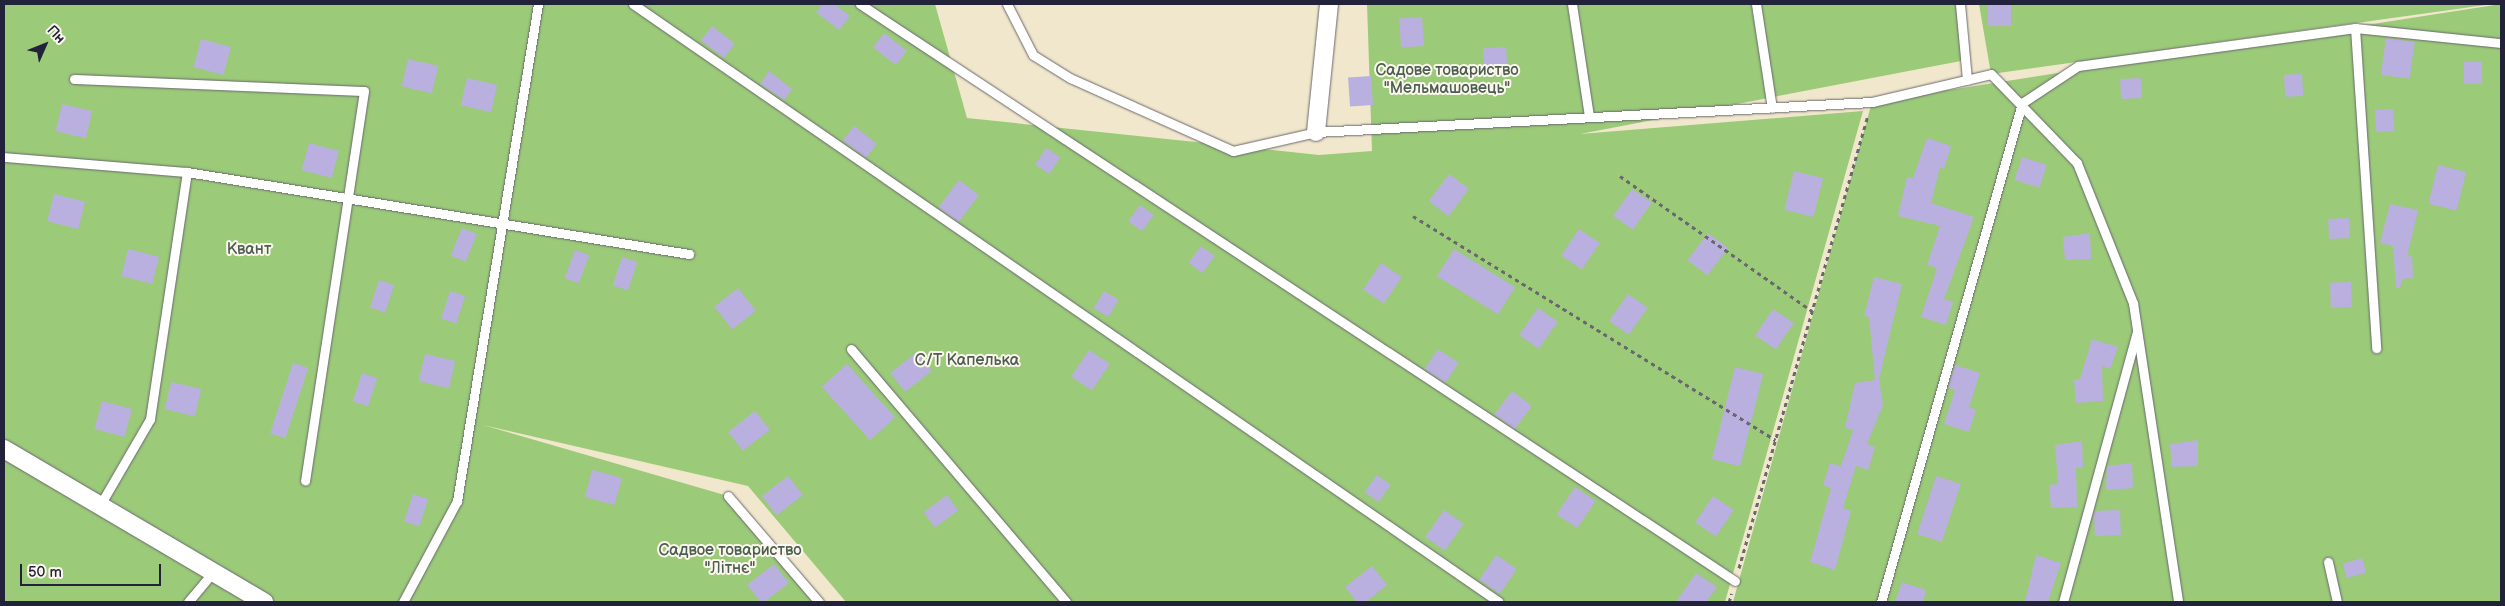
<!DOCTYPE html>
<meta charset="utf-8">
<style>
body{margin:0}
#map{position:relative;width:2505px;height:606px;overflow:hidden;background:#f1e7cc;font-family:"Balsamiq Sans",sans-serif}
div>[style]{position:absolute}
.green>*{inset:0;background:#9bca79}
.building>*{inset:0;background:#bab0df;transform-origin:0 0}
.path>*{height:3px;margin-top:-1.5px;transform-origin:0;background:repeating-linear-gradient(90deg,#6a676e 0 4px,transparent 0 8px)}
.roads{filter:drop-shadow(0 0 1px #6a676e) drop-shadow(0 0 1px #6a676e)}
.lane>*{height:9px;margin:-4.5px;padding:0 4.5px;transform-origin:4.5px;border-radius:4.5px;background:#fff}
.street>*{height:18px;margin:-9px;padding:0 9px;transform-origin:9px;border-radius:9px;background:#fff}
span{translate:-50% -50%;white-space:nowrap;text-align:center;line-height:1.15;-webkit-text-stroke:4px #fbf7ec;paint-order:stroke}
.park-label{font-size:16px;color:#4c5d51}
.frame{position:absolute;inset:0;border:5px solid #22223b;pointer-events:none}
.north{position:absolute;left:20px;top:20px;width:50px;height:50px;-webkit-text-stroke:4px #fbf7ec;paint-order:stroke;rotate:46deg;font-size:14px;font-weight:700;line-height:20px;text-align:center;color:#22223b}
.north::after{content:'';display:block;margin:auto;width:18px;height:22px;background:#22223b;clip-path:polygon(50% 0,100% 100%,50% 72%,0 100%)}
.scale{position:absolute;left:20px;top:564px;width:141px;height:22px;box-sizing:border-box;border:2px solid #22223b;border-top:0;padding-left:6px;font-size:15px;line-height:18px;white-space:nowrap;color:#22223b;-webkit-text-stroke:4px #fbf7ec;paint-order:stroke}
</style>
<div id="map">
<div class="green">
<i style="clip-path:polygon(4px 4px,935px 4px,967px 118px,1319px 155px,1372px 151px,1367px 4px,1956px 4px,1966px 60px,1580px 134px,1863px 111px,1725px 602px,846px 602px,748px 486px,483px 425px,728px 496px,819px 602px,4px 602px)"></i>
<i style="clip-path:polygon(1979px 4px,2493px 4px,1991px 74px)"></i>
<i style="clip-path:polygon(2501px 4px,2501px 602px,1733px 602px,1872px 102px)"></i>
</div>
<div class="building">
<i style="clip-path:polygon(823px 4px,834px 4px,850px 16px,839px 30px,816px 12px)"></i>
<i style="left:1988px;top:4px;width:23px;height:22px"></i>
<i style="left:1422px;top:17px;width:29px;height:23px;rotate:86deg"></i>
<i style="left:712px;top:26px;width:29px;height:18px;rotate:38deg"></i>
<i style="left:884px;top:33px;width:29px;height:18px;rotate:38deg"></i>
<i style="left:2386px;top:38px;width:29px;height:37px;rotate:8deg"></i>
<i style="left:201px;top:39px;width:31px;height:29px;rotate:15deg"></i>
<i style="left:1506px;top:47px;width:28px;height:23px;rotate:86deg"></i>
<i style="left:408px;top:59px;width:31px;height:28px;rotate:13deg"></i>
<i style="left:2464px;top:62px;width:18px;height:22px"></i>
<i style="clip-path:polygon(769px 71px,792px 89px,784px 100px,760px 84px)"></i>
<i style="left:2302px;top:74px;width:22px;height:18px;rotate:87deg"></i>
<i style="left:1371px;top:76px;width:29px;height:23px;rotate:86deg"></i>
<i style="left:467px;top:78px;width:31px;height:28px;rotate:13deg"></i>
<i style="left:2141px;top:78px;width:20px;height:21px;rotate:87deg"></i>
<i style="left:62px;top:104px;width:31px;height:28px;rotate:13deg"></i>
<i style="left:2393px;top:109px;width:22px;height:18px;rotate:87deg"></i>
<i style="left:854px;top:126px;width:29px;height:18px;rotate:38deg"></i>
<i style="clip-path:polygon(1927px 138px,1951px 146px,1944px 169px,1940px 167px,1931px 203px,1974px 217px,1944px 299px,1953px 302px,1946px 325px,1921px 317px,1937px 268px,1927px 265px,1940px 226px,1898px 216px,1907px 177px,1913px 178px)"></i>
<i style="left:309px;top:143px;width:31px;height:28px;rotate:15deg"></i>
<i style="left:1046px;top:148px;width:17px;height:20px;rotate:33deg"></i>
<i style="left:2022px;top:157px;width:26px;height:24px;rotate:18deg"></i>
<i style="left:2438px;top:165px;width:29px;height:40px;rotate:14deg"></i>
<i style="left:1794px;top:171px;width:30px;height:40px;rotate:14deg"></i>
<i style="left:1449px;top:174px;width:25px;height:34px;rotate:37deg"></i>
<i style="left:959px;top:180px;width:25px;height:34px;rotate:37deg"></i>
<i style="left:1632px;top:189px;width:24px;height:33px;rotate:35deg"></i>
<i style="left:54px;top:194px;width:32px;height:28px;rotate:14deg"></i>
<i style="clip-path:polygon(2390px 204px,2418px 210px,2407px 257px,2412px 256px,2413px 278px,2402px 279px,2400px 288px,2396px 288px,2393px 246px,2380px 243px)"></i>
<i style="left:1140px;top:205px;width:17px;height:20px;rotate:36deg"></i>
<i style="left:2349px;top:218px;width:20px;height:21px;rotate:87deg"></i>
<i style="left:462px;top:228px;width:16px;height:30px;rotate:22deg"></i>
<i style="left:1579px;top:229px;width:25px;height:32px;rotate:34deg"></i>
<i style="left:1708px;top:233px;width:25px;height:34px;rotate:37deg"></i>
<i style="clip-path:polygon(2090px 233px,2091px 259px,2065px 260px,2063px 237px)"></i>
<i style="left:1201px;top:246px;width:17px;height:21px;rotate:36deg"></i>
<i style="left:128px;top:249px;width:32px;height:28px;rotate:14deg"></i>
<i style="left:1454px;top:249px;width:72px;height:32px;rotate:32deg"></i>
<i style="left:575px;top:250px;width:15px;height:30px;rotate:20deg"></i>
<i style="left:622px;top:257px;width:16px;height:30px;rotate:18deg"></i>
<i style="left:1381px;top:263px;width:25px;height:32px;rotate:34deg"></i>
<i style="clip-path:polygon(1874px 277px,1902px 284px,1879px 379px,1883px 405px,1867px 444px,1875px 447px,1868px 470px,1856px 466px,1843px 508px,1851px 511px,1835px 570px,1810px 562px,1831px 488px,1823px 485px,1830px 463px,1841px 466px,1853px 430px,1845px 428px,1855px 383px,1875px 380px,1869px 317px,1864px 316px)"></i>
<i style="left:379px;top:280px;width:16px;height:29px;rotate:18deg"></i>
<i style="left:2351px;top:282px;width:25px;height:21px;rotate:88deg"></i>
<i style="left:738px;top:288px;width:29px;height:30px;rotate:52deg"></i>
<i style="left:450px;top:291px;width:16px;height:29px;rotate:18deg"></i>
<i style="left:1104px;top:291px;width:17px;height:20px;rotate:31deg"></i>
<i style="left:1628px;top:294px;width:24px;height:33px;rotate:35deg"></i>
<i style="left:1538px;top:308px;width:24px;height:33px;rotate:35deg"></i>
<i style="left:1773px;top:309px;width:25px;height:32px;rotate:34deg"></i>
<i style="clip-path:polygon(2092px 339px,2118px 347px,2110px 369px,2102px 366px,2103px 401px,2076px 403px,2074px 380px,2080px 379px)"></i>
<i style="left:1438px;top:349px;width:25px;height:24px;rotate:34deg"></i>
<i style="left:1089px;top:350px;width:25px;height:32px;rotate:34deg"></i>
<i style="left:917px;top:352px;width:24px;height:34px;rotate:52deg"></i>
<i style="left:425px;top:354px;width:31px;height:28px;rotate:13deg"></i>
<i style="left:293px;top:363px;width:16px;height:74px;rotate:18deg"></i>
<i style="left:847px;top:364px;width:72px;height:34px;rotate:48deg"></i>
<i style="clip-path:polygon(1955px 365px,1980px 373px,1969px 407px,1976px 410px,1969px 432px,1944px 424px,1955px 390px,1948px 388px)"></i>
<i style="left:1735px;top:367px;width:29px;height:95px;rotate:14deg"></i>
<i style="left:362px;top:373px;width:16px;height:30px;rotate:18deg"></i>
<i style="left:171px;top:382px;width:31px;height:28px;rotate:13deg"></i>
<i style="left:1512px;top:391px;width:25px;height:29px;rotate:37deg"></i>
<i style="left:102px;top:401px;width:31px;height:29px;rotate:15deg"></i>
<i style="left:755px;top:411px;width:24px;height:34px;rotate:52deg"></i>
<i style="clip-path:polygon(2198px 440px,2198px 466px,2172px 467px,2170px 444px)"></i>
<i style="clip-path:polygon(2082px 441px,2083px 467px,2076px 468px,2077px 507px,2051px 508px,2049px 485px,2058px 484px,2055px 445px)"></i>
<i style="clip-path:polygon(2132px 463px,2133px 488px,2106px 490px,2107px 466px)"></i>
<i style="left:592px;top:470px;width:31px;height:28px;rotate:15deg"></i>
<i style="left:1377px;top:475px;width:17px;height:21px;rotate:36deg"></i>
<i style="left:788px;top:476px;width:24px;height:33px;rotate:52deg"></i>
<i style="left:1936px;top:476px;width:26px;height:61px;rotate:18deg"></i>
<i style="left:1575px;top:487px;width:25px;height:33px;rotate:34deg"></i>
<i style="left:413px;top:494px;width:16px;height:29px;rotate:18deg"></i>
<i style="left:947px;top:495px;width:19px;height:29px;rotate:54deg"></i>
<i style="left:1713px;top:496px;width:25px;height:32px;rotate:34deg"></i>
<i style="left:1444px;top:510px;width:24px;height:33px;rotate:35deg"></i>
<i style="left:2120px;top:510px;width:25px;height:26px;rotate:88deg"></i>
<i style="left:1496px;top:555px;width:25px;height:30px;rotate:34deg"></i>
<i style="clip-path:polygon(2036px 555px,2061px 563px,2048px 602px,2025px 602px)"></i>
<i style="left:2362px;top:558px;width:15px;height:20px;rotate:74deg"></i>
<i style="left:774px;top:564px;width:24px;height:34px;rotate:52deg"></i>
<i style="clip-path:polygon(1372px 566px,1387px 585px,1366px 602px,1357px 602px,1345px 587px)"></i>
<i style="clip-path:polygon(1696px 573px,1717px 587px,1706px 602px,1676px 602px)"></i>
<i style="clip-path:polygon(1902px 582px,1926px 590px,1923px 602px,1895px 602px)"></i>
</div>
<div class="path">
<i style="left:1620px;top:176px;width:235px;rotate:35.1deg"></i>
<i style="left:1413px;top:216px;width:426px;rotate:31.7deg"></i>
<i style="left:1739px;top:568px;width:471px;rotate:-74.1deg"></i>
<i style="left:1729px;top:602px;width:9px;rotate:-72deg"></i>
</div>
<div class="roads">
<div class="lane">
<i style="left:633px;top:4px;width:1052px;rotate:34.63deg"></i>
<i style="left:860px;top:4px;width:1048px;rotate:33.4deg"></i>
<i style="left:1007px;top:4px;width:57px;rotate:63deg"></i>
<i style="left:1033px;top:55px;width:44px;rotate:31.9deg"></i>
<i style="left:1070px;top:78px;width:179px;rotate:24.1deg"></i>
<i style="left:1233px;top:151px;width:85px;rotate:-12.9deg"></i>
<i style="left:1316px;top:132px;width:557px;rotate:-3.09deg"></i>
<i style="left:1872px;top:102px;width:122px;rotate:-13.2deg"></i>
<i style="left:1991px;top:74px;width:124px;rotate:46deg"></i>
<i style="left:2077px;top:163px;width:151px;rotate:68.2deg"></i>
<i style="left:2133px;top:303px;width:302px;rotate:81.4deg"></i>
<i style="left:1572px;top:4px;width:114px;rotate:81.4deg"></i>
<i style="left:1756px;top:4px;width:105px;rotate:81.3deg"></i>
<i style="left:1960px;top:4px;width:76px;rotate:84.7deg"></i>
<i style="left:2355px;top:28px;width:321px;rotate:86.2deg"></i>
<i style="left:74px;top:79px;width:290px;rotate:2.4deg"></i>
<i style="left:364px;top:91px;width:394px;rotate:98.6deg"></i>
<i style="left:4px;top:157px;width:184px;rotate:4.7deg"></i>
<i style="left:187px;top:172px;width:509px;rotate:9.28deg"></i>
<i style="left:851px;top:349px;width:332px;rotate:49.6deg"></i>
<i style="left:728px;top:496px;width:140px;rotate:49.4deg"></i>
<i style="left:100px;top:505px;width:99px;rotate:-59.8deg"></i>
<i style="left:150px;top:419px;width:250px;rotate:-81.5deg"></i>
<i style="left:2328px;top:562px;width:41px;rotate:77.3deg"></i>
<i style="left:188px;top:602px;width:39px;rotate:-50deg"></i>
<i style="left:403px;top:602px;width:115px;rotate:-61.9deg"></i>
<i style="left:457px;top:501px;width:504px;rotate:-80.74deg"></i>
<i style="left:1881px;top:602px;width:519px;rotate:-74.22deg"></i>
<i style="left:2022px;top:103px;width:67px;rotate:-33.5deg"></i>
<i style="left:2078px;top:66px;width:280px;rotate:-7.8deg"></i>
<i style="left:2355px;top:28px;width:147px;rotate:5.9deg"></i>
<i style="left:2063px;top:602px;width:280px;rotate:-74.7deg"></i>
</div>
<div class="street">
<i style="left:1316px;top:132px;width:129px;rotate:-84.2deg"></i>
<i style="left:4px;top:449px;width:302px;rotate:30.5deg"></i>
</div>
</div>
<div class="park-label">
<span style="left:1447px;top:80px">Садове товариство<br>"Мельмашовець"</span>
<span style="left:249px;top:250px">Квант</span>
<span style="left:967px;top:361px">С/Т Капелька</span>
<span style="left:730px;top:560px">Садвое товариство<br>"Літнє"</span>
</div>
<div class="frame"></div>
<div class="north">Пн</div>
<div class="scale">50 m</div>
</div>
